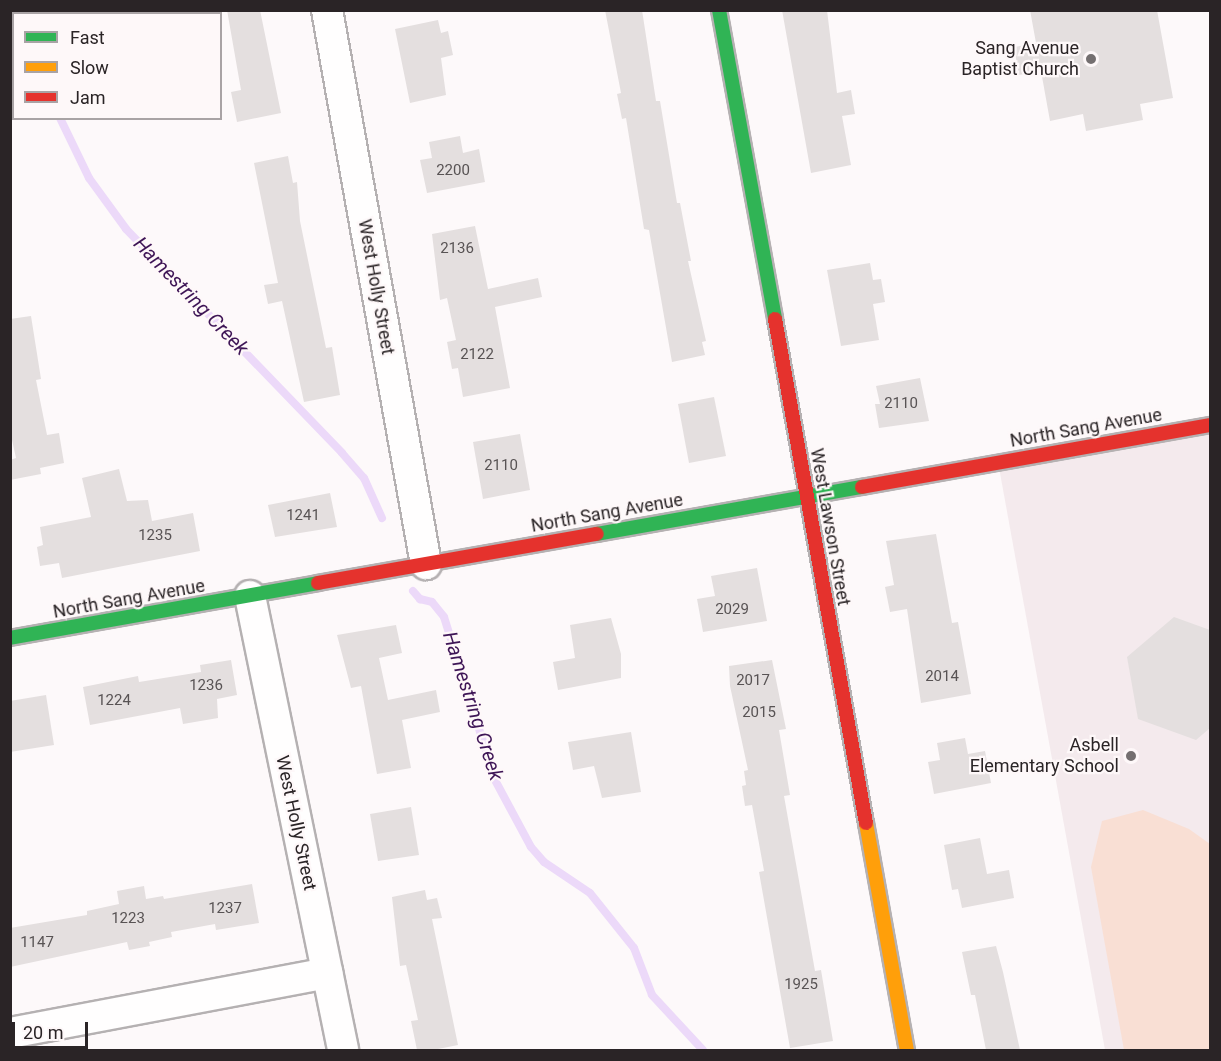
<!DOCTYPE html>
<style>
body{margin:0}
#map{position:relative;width:1221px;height:1061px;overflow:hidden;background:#fdf9fa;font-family:Roboto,sans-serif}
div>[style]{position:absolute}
.built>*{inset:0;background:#f4eaed}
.green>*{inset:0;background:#f9dfd4}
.stream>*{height:8px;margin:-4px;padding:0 4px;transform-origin:4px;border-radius:4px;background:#ecd9f9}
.building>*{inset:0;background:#e4dfdf}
.roads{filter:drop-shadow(2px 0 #b5b1b2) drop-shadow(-2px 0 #b5b1b2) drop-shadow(0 2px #b5b1b2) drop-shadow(0 -2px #b5b1b2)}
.street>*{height:30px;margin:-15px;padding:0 15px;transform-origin:15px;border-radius:15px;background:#fffefe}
.fast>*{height:14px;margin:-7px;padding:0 7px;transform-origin:7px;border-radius:7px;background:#30b455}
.slow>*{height:14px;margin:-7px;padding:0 7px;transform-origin:7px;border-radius:7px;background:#ff9f0a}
.jam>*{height:14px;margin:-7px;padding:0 7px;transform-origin:7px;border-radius:7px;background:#e5322d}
.dots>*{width:16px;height:16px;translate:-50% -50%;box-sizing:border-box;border:3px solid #fef8f9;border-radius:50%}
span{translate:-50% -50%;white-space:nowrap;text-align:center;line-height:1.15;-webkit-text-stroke:4.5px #fef8f9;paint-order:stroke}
.number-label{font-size:15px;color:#585354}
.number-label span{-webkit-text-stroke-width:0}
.poi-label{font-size:18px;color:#2a2426}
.right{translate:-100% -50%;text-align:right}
.street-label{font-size:18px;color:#2a2426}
.water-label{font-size:20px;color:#3e1556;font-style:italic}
.frame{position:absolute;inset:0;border:12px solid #2a2426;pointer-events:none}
.legend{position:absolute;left:12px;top:12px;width:210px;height:108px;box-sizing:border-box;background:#fef8f9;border:2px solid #a9a3a5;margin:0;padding:8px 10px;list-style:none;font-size:18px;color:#2a2426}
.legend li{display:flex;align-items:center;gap:12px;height:30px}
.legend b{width:30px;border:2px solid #a9a3a5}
.scale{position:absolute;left:12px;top:1022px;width:76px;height:27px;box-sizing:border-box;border:3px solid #2a2426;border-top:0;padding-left:8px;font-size:18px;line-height:21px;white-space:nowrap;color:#2a2426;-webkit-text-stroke:4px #fef8f9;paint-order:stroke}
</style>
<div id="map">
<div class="built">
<div style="clip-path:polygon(1210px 425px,1210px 1050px,1105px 1050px,998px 462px)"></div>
</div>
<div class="green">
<div style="clip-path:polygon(1143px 810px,1189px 829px,1210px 844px,1210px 1050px,1124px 1050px,1091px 867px,1102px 821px)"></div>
</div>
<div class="stream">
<div style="left:10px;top:47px;width:4px;rotate:27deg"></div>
<div style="left:60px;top:118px;width:67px;rotate:64.2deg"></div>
<div style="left:89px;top:178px;width:63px;rotate:54deg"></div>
<div style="left:126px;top:229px;width:311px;rotate:46deg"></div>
<div style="left:342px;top:453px;width:33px;rotate:49deg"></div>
<div style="left:364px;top:478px;width:44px;rotate:65.8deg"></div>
<div style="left:413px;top:591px;width:11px;rotate:49deg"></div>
<div style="left:420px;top:599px;width:12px;rotate:14deg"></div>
<div style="left:432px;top:602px;width:19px;rotate:51deg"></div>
<div style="left:444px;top:617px;width:171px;rotate:72.6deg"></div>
<div style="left:495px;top:780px;width:76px;rotate:61.8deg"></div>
<div style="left:531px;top:847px;width:20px;rotate:49deg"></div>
<div style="left:544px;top:862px;width:55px;rotate:34deg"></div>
<div style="left:590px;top:893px;width:70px;rotate:51.3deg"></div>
<div style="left:634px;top:948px;width:50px;rotate:69deg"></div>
<div style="left:652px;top:995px;width:75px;rotate:47.2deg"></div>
</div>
<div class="building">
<div style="clip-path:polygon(227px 10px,260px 10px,281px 113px,237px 122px,231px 92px,241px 90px)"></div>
<div style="clip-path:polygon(605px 10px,642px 10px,656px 101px,660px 101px,677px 203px,680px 203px,691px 261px,688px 261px,706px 341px,702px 342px,705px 355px,672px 362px,649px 230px,644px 229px,626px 118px,622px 119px,617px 94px,621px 93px)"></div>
<div style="clip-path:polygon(782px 10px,827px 10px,837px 93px,851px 90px,855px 114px,842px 116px,851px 165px,811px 173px)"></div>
<div style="clip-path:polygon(1030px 10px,1157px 10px,1173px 98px,1140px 104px,1143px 120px,1086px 131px,1083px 114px,1050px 121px,1041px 71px,1019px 75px,1014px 47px,1036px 43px)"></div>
<div style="clip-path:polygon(438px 20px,441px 33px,448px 31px,453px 55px,441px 58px,446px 95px,410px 103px,395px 29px)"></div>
<div style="clip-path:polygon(460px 136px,463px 153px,479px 149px,485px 182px,427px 193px,420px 160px,432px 158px,429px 142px)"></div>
<div style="clip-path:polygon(288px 156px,293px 183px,297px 182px,300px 221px,326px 348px,332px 347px,340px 395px,304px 402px,282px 301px,268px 304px,264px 285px,278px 283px,254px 163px)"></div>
<div style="clip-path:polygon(475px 226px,488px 289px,538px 278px,542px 297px,495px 307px,510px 388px,463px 397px,458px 368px,452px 369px,447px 342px,456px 340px,447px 298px,440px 300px,432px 234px)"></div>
<div style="clip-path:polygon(870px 263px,873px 280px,881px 279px,885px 302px,873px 304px,879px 340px,841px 346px,827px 270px)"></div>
<div style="clip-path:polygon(31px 316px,41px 379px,36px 380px,47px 435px,59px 433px,64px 463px,40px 468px,41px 474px,10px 480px,10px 460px,16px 458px,10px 431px,10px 319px)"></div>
<div style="clip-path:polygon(920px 378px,929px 421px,879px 428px,875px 404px,880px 404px,876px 386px)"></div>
<div style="clip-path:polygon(714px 397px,726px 456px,689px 463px,678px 404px)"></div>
<div style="clip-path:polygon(520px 434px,530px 490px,483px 499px,473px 442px)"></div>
<div style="clip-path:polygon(119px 469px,127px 501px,148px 500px,152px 521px,193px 513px,200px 551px,62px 578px,59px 563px,40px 566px,37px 547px,43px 545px,40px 527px,91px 517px,82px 478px)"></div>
<div style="clip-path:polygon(330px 493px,337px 527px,275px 537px,268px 505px)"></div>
<div style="clip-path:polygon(936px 534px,952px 623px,958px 622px,971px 694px,921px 703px,907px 609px,890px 612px,885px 587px,894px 585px,886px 541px)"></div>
<div style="clip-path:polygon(757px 568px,767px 621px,703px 632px,697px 599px,715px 596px,711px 576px)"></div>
<div style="clip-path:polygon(1174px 617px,1210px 630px,1210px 728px,1196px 740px,1138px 719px,1127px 657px)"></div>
<div style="clip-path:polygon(611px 618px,621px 654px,621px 678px,558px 690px,553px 662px,575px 658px,570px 625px)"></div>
<div style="clip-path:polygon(396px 625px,402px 653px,379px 658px,388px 700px,436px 690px,440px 712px,402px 720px,411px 768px,377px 774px,361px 686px,351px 688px,337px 635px)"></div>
<div style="clip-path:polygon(231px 660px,237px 695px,217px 699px,218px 718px,183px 724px,180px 708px,90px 725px,83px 687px,138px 676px,139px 682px,201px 672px,200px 665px)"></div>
<div style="clip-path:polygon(772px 660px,786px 729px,779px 730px,790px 795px,784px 796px,815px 971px,821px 970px,833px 1041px,790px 1048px,759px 872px,764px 871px,752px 805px,745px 806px,742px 786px,746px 785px,744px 771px,748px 770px,730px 686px,729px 666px)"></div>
<div style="clip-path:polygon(46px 695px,54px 745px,10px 752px,10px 701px)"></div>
<div style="clip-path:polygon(631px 732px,641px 792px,602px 798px,594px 766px,573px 770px,568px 742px)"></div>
<div style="clip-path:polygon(965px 738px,968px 754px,985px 751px,991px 783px,934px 794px,928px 762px,940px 760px,937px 743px)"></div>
<div style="clip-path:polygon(411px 807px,419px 855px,378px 861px,370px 814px)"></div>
<div style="clip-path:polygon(980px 838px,987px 874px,1009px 870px,1014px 898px,962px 908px,958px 889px,952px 890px,944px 845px)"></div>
<div style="clip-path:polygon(252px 884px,259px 923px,216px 930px,215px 924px,171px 932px,172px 937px,149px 942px,150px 946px,129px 950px,127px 942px,10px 967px,10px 928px,87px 915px,87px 911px,119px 904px,117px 891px,144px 886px,146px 899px,163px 896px,164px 899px)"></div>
<div style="clip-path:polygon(425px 890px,427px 900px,437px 898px,442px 918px,432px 919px,458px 1045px,433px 1050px,417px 1050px,411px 1021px,418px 1020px,406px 965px,400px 966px,392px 897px)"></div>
<div style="clip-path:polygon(996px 946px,1003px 972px,1020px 1050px,986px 1050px,975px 995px,971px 995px,962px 952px)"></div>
</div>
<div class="roads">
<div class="street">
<div style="left:327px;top:10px;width:563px;rotate:79.87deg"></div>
<div style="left:250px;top:596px;width:463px;rotate:78.4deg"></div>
<div style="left:10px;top:1033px;width:323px;rotate:-10.7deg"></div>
</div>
<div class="fast">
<div style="left:719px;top:10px;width:314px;rotate:79.7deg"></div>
<div style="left:597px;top:534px;width:269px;rotate:-10.1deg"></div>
<div style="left:10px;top:638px;width:313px;rotate:-10.1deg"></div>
</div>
<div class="slow">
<div style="left:866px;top:823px;width:231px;rotate:79.8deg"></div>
</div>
<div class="jam">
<div style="left:775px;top:319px;width:512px;rotate:79.77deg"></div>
<div style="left:862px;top:487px;width:353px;rotate:-10.1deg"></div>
<div style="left:318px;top:583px;width:283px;rotate:-10deg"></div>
</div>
</div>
<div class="dots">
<div style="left:1091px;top:59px;background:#746f70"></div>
<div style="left:1131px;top:756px;background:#746f70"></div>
</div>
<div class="number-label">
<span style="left:453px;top:171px">2200</span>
<span style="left:457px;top:249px">2136</span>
<span style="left:477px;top:355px">2122</span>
<span style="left:901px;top:404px">2110</span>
<span style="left:501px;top:466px">2110</span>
<span style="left:303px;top:516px">1241</span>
<span style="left:155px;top:536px">1235</span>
<span style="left:732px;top:610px">2029</span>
<span style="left:942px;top:677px">2014</span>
<span style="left:753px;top:681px">2017</span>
<span style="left:206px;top:686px">1236</span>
<span style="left:114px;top:701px">1224</span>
<span style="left:759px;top:713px">2015</span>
<span style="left:225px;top:909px">1237</span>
<span style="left:128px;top:919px">1223</span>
<span style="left:37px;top:943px">1147</span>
<span style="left:801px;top:985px">1925</span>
</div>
<div class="poi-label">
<span class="right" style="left:1079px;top:59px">Sang Avenue<br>Baptist Church</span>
<span class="right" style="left:1119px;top:756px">Asbell<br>Elementary School</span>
</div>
<div class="street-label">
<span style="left:376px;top:287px;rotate:80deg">West Holly Street</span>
<span style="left:1086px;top:428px;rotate:-10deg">North Sang Avenue</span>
<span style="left:607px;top:513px;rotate:-10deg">North Sang Avenue</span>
<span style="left:830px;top:527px;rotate:80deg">West Lawson Street</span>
<span style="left:129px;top:599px;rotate:-10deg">North Sang Avenue</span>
<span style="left:296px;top:823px;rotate:78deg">West Holly Street</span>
</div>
<div class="water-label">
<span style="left:191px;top:296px;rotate:46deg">Hamestring Creek</span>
<span style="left:473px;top:706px;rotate:72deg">Hamestring Creek</span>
</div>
<div class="frame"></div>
<ul class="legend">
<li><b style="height:8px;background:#30b455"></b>Fast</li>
<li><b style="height:8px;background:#ff9f0a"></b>Slow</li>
<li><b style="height:8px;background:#e5322d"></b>Jam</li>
</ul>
<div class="scale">20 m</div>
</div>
